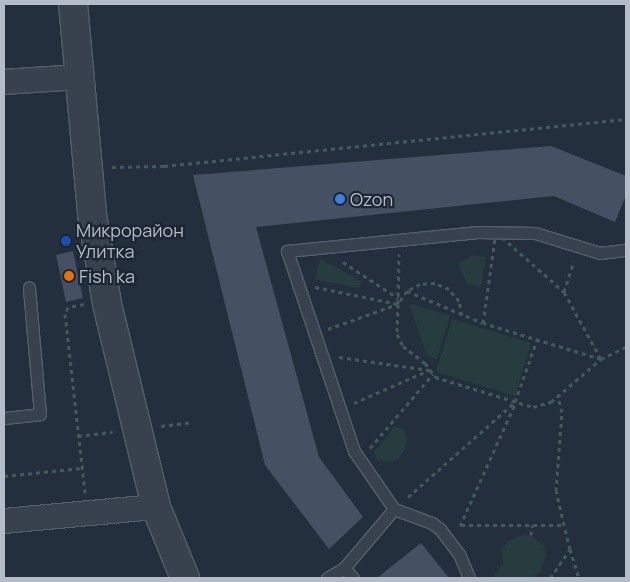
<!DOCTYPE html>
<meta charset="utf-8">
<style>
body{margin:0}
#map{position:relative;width:630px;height:582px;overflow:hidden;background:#242f3e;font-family:Manrope,sans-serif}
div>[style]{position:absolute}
.green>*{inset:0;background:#263c3f}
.building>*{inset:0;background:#455162}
.path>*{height:3px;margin-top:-1.5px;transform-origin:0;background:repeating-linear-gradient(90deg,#44595c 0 4px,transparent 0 8px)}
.roads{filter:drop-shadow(1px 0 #565f6c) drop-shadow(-1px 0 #565f6c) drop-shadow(0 1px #565f6c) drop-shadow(0 -1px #565f6c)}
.service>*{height:11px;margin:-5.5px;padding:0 5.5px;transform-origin:5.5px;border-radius:5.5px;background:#38414e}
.minor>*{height:24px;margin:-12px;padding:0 12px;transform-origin:12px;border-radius:12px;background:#38414e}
.tertiary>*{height:28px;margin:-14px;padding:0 14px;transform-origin:14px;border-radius:14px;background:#38414e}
.dots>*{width:14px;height:14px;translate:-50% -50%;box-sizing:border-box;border:2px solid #1d2633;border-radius:50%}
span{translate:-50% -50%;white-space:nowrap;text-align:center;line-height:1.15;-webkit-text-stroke:4.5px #1d2633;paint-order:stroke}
.poi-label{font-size:18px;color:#b4bcc9}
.left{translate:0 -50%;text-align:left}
.frame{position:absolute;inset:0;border:5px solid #b4bcc9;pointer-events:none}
</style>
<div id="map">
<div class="green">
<div style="clip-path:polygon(473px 255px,486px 257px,481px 287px,467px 284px,459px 267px,460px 262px)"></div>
<div style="clip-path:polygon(321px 259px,362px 282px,359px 288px,314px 279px)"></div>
<div style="clip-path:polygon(409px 303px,450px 316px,437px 359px,427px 356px)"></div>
<div style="clip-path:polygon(452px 319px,531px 343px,515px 396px,436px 372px)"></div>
<div style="clip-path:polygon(395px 426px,404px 430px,407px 437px,405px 449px,398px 460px,389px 462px,378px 461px,374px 452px)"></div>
<div style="clip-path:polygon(522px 535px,531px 535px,544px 546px,546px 555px,541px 571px,532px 578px,494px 578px,496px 572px,503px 564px,502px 550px,507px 542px)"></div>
</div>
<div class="building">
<div style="clip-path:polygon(551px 146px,626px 176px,626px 195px,615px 222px,554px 196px,256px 227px,319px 457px,363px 517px,329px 549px,265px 465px,193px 175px)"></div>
<div style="clip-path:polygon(73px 251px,83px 298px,66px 302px,56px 255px)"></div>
<div style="clip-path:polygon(421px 543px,449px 578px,377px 578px)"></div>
</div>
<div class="path">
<div style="left:112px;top:167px;width:52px;rotate:-1.1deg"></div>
<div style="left:164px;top:166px;width:464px;rotate:-5.8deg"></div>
<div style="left:496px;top:232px;width:91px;rotate:41.4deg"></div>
<div style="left:564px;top:292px;width:77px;rotate:61.1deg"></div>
<div style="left:601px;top:359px;width:123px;rotate:-163deg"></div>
<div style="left:483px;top:323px;width:92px;rotate:-81.9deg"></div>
<div style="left:343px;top:262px;width:66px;rotate:33.2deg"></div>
<div style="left:315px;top:287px;width:85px;rotate:11.6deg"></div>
<div style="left:398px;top:304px;width:50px;rotate:-88.9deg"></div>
<div style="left:407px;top:291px;width:82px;rotate:22.8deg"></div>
<div style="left:564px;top:292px;width:32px;rotate:-72deg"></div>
<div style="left:84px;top:304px;width:16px;rotate:169deg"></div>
<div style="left:68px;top:307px;width:8px;rotate:113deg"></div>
<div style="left:65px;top:314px;width:180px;rotate:83.6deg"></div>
<div style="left:462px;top:315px;width:14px;rotate:-102deg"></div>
<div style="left:459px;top:301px;width:16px;rotate:-130deg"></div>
<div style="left:449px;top:289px;width:15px;rotate:-157deg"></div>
<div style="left:435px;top:283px;width:15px;rotate:176deg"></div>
<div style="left:420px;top:284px;width:15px;rotate:152deg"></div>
<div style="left:407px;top:291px;width:16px;rotate:125deg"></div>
<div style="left:398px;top:304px;width:30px;rotate:92deg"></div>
<div style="left:397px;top:334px;width:13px;rotate:63deg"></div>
<div style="left:403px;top:346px;width:28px;rotate:38deg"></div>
<div style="left:425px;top:363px;width:17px;rotate:54deg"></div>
<div style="left:435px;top:377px;width:102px;rotate:17deg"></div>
<div style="left:533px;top:407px;width:19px;rotate:-16deg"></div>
<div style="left:551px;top:402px;width:66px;rotate:-40.7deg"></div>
<div style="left:601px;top:359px;width:28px;rotate:-26deg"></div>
<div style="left:328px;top:329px;width:74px;rotate:-19.7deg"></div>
<div style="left:339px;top:357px;width:91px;rotate:8.2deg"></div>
<div style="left:354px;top:403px;width:82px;rotate:-23.7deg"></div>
<div style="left:161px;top:426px;width:31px;rotate:-7deg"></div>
<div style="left:78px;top:436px;width:35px;rotate:-7deg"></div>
<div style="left:370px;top:448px;width:97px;rotate:-49.6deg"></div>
<div style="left:4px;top:476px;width:78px;rotate:-5.9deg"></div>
<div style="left:408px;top:497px;width:143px;rotate:-41.6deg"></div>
<div style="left:515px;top:402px;width:66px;rotate:-70.5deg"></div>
<div style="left:461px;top:525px;width:103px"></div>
<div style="left:564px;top:525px;width:35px;rotate:-103deg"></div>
<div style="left:556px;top:491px;width:79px;rotate:-85.7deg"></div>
<div style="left:562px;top:412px;width:16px;rotate:-104deg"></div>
<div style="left:460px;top:526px;width:134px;rotate:-65.7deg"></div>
<div style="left:531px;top:535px;width:10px;rotate:-84deg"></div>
<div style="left:570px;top:549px;width:30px;rotate:73deg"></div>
<div style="left:550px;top:578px;width:35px;rotate:-55deg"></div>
<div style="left:570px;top:549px;width:25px;rotate:-104deg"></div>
</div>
<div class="roads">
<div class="service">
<div style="left:4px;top:418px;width:36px;rotate:-6deg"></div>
<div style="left:40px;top:414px;width:127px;rotate:-95deg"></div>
<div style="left:394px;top:509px;width:40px;rotate:20.2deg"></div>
<div style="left:432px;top:523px;width:10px;rotate:37deg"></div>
<div style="left:440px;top:529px;width:31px;rotate:53deg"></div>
<div style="left:459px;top:554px;width:26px;rotate:67deg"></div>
<div style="left:344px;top:568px;width:13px;rotate:48deg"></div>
<div style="left:327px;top:578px;width:20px;rotate:-30deg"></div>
<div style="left:344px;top:568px;width:77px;rotate:-49.7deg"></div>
<div style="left:394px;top:509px;width:70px;rotate:-124.6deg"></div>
<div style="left:354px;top:451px;width:211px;rotate:-108.5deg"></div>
<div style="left:287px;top:251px;width:192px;rotate:-5.7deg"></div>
<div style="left:478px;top:232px;width:57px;rotate:1deg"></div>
<div style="left:535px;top:233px;width:68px;rotate:17.1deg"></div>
<div style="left:600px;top:253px;width:26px;rotate:-7deg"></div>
</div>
<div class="minor">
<div style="left:4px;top:82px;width:75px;rotate:-3.8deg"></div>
<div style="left:4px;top:521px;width:153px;rotate:-5.3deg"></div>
</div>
<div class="tertiary">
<div style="left:73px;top:4px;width:211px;rotate:84.8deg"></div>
<div style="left:92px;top:214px;width:91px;rotate:80.5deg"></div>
<div style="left:107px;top:304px;width:209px;rotate:76.4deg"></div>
<div style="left:156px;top:507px;width:77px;rotate:67.8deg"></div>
</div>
</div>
<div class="dots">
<div style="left:340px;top:199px;background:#3f7fe0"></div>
<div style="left:66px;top:241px;background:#1a4fb4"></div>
<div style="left:69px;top:276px;background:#e8710a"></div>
</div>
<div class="poi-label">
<span class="left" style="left:350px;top:199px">Ozon</span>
<span class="left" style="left:76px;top:241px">Микрорайон<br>Улитка</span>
<span class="left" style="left:79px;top:276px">Fish ka</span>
</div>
<div class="frame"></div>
</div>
